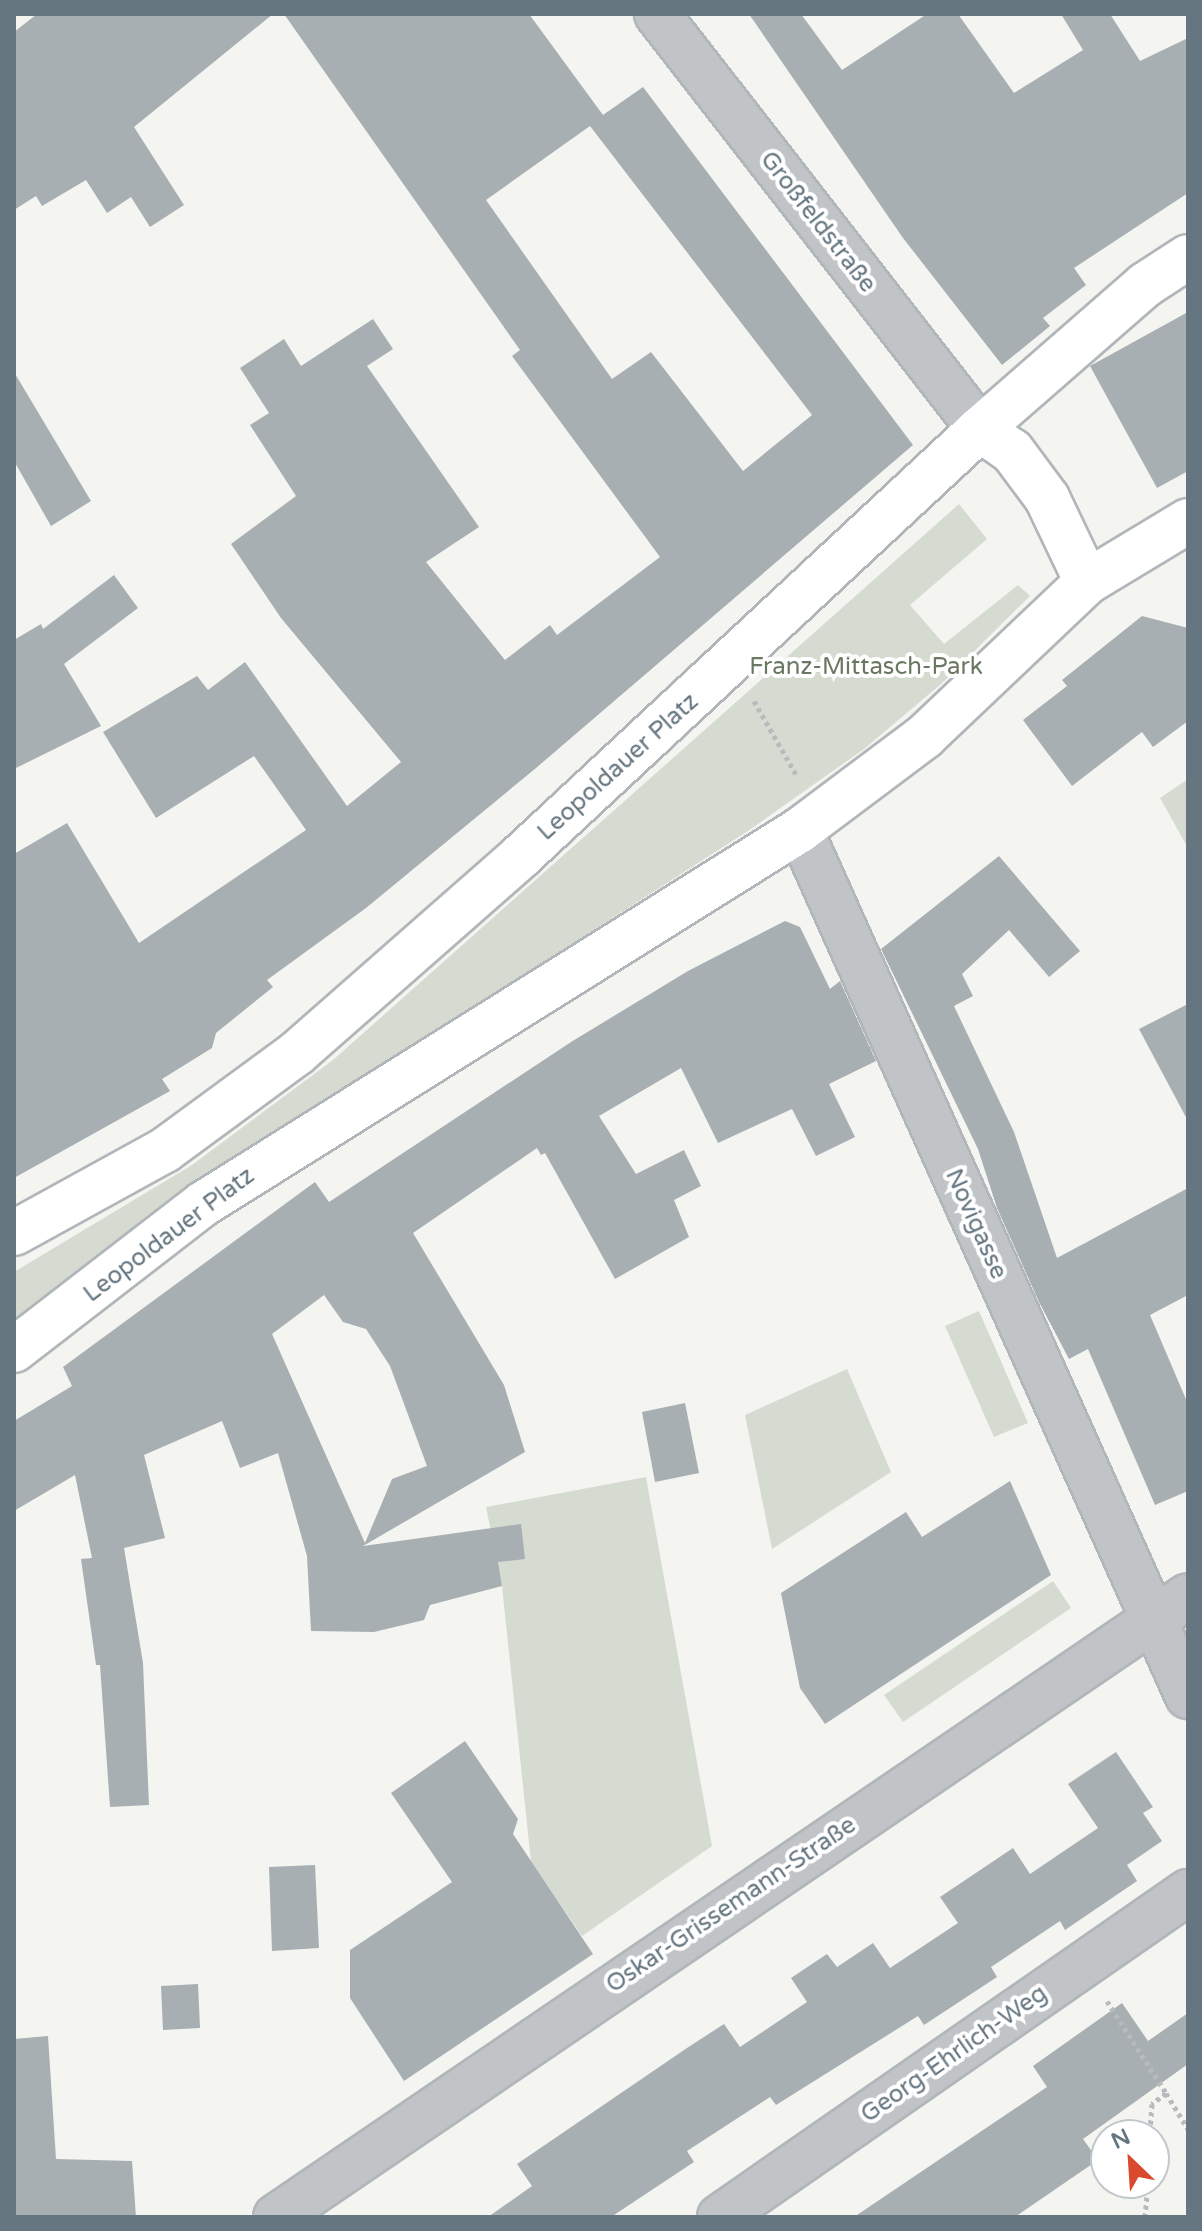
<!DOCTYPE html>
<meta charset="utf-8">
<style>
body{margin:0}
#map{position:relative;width:1202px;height:2231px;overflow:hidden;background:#f4f4f1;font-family:"Varela Round",sans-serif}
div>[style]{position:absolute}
.green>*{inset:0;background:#d6dbd2}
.building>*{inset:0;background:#a7afb3}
.path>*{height:5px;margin-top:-2.5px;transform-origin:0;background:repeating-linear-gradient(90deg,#b8bbbd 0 4px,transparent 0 8px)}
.roads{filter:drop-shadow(2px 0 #b0b6b9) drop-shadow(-2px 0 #b0b6b9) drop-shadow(0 2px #b0b6b9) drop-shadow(0 -2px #b0b6b9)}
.street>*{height:44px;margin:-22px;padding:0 22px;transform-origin:22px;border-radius:22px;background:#c0c4c7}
.secondary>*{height:44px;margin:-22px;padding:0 22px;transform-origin:22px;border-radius:22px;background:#fff}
span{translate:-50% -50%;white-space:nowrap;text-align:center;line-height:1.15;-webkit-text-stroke:8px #fff;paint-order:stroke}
.street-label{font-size:24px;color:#657680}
.park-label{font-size:24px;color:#697863}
.frame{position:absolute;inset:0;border:16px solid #657680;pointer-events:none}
.north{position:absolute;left:1090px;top:2119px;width:80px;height:80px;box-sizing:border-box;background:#fff;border:2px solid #c1c8cc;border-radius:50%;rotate:335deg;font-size:22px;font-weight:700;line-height:32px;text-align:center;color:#657680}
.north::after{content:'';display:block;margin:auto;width:28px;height:36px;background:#d9492d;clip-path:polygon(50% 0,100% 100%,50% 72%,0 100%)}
</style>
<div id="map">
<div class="green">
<div style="clip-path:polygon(959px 504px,987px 539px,910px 605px,944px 644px,1018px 585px,1030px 596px,941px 684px,864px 749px,748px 831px,203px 1180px,14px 1327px,14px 1272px,192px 1165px,333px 1060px)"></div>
<div style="clip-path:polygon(1188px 779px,1188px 848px,1160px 798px)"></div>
<div style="clip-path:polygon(979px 1311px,1028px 1423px,994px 1437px,945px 1326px)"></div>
<div style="clip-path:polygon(847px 1369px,891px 1472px,772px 1549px,745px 1415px)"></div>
<div style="clip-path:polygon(646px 1477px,712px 1846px,582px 1936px,531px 1862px,502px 1586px,486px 1507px)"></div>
<div style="clip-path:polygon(1053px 1581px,1071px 1608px,903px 1722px,884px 1695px)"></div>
</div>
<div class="building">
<div style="clip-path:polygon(37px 14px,273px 14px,134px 127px,184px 205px,150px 227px,131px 197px,107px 213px,86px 180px,42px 206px,36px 196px,14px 210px,14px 32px)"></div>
<div style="clip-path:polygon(evenodd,284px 14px,529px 14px,603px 115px,643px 87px,913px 445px,536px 768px,366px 908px,267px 980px,273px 987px,216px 1033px,212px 1048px,162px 1079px,170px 1091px,14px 1178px,14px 854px,67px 823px,139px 943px,306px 830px,254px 756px,156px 818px,103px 732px,197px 676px,208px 690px,245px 662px,347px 806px,401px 762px,281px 618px,231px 544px,296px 496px,250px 425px,269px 413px,240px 368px,284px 339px,301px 366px,373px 319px,393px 349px,367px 366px,479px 527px,426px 562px,505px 660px,550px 625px,557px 635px,660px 557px,512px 356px,520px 350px,284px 14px,590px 126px,812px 415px,743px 471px,651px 352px,612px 379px,486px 200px,590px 126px)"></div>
<div style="clip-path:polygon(749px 14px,801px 14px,842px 70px,927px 14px,958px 14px,1014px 93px,1083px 50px,1061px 14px,1110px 14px,1140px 61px,1188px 38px,1188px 193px,1074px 268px,1086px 285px,1043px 318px,1050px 326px,1002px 365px,903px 238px)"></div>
<div style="clip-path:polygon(1188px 312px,1188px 471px,1157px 488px,1090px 366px)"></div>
<div style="clip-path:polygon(14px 372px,91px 501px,51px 526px,14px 461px)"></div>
<div style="clip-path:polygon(114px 575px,138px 608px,64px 664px,101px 726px,14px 769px,14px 640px,41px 624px,43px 629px)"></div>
<div style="clip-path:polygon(1142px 616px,1188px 628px,1188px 721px,1153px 747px,1142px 732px,1072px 786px,1023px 720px,1067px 686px,1062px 680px)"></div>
<div style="clip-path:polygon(999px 856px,1080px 951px,1049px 977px,1009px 930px,962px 974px,973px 996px,954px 1006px,1014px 1132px,1057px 1258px,1188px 1188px,1188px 1295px,1150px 1315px,1188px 1404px,1188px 1491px,1155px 1505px,1088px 1349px,1069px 1359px,1039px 1302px,997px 1208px,978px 1149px,881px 949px)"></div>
<div style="clip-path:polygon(evenodd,785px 921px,800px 927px,830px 989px,840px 981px,876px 1061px,829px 1084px,855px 1137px,816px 1156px,792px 1109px,718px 1143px,681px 1068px,599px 1116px,636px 1174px,684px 1150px,701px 1186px,674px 1200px,689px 1237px,615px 1279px,545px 1153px,541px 1155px,537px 1148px,413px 1233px,504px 1385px,525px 1452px,363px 1546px,521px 1524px,525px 1559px,498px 1562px,502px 1586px,430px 1605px,424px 1620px,374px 1632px,311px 1631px,307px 1556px,278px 1453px,240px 1468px,222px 1421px,144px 1455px,165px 1538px,124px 1548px,143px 1663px,149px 1805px,110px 1807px,100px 1665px,96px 1665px,81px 1559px,92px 1558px,75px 1475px,14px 1511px,14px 1421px,72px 1386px,63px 1367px,315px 1182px,329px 1202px,571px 1042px,688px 971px,785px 921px,324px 1295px,343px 1322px,366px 1329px,390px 1366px,427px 1466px,392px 1479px,365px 1543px,272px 1334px,324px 1295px)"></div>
<div style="clip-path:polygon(1188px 1004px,1188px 1121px,1139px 1029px)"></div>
<div style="clip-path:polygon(685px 1403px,699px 1473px,655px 1482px,642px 1412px)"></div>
<div style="clip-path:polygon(1010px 1481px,1051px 1575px,825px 1724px,800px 1688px,781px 1593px,906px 1512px,922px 1537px)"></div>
<div style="clip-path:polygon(465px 1741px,518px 1819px,513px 1834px,593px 1954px,404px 2081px,350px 1998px,350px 1950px,452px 1882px,391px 1793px)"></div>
<div style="clip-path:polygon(1116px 1752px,1153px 1807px,1143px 1813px,1162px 1841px,1127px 1865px,1137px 1881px,1065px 1930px,1060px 1921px,991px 1967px,997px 1977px,924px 2025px,918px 2016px,776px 2105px,770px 2097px,687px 2151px,694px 2162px,611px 2217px,488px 2217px,532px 2186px,517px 2164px,687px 2048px,724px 2024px,740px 2047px,807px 2002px,791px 1978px,827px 1954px,837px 1967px,873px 1943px,890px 1968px,958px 1923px,940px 1897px,1013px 1848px,1030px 1874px,1098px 1828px,1068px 1784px)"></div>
<div style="clip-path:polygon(315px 1865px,319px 1948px,272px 1951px,269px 1867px)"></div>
<div style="clip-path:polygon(198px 1984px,200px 2028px,163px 2030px,161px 1986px)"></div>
<div style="clip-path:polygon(1122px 2003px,1148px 2041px,1188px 2013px,1188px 2064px,1083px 2139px,1098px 2160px,1015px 2217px,854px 2217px,1047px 2087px,1033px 2066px)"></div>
<div style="clip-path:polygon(48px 2036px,56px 2159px,132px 2161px,136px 2217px,14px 2217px,14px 2039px)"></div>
</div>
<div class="path">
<div style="left:754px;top:701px;width:86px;rotate:60.2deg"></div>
<div style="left:1107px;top:2001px;width:109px;rotate:57.3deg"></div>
<div style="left:1166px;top:2093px;width:18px;rotate:142deg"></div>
<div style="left:1152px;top:2104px;width:31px;rotate:94deg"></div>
<div style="left:1166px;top:2093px;width:42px;rotate:58.6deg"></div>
<div style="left:1145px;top:2217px;width:34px;rotate:-85deg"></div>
</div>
<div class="roads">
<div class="street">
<div style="left:657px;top:14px;width:526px;rotate:52.11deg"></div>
<div style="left:800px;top:830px;width:949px;rotate:65.87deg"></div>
<div style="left:276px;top:2217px;width:1103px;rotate:-34.25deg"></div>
<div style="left:720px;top:2217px;width:570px;rotate:-34.78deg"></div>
</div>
<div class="secondary">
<div style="left:980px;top:429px;width:39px;rotate:35deg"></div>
<div style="left:1012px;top:451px;width:59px;rotate:53.3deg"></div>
<div style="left:1047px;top:498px;width:93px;rotate:64.5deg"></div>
<div style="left:14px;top:1233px;width:172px;rotate:-28.8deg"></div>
<div style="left:165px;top:1150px;width:164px;rotate:-36.3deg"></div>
<div style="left:297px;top:1053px;width:298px;rotate:-41.3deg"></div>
<div style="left:521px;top:856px;width:627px;rotate:-42.93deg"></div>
<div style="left:980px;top:429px;width:219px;rotate:-41.1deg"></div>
<div style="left:1145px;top:285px;width:51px;rotate:-33.1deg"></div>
<div style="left:14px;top:1350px;width:239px;rotate:-37.7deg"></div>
<div style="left:203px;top:1204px;width:704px;rotate:-32.07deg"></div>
<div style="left:800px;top:830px;width:156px;rotate:-36.9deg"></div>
<div style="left:925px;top:736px;width:224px;rotate:-43.5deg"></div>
<div style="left:1087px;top:582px;width:118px;rotate:-31.1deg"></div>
</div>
</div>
<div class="street-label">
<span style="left:818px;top:222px;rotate:52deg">Großfeldstraße</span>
<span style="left:618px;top:767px;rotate:-42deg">Leopoldauer Platz</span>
<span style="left:976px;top:1224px;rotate:66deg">Novigasse</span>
<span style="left:169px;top:1235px;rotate:-37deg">Leopoldauer Platz</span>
<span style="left:731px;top:1905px;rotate:-34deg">Oskar-Grissemann-Straße</span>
<span style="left:954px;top:2054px;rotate:-35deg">Georg-Ehrlich-Weg</span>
</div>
<div class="park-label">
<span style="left:866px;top:667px">Franz-Mittasch-Park</span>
</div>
<div class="frame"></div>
<div class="north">N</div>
</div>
